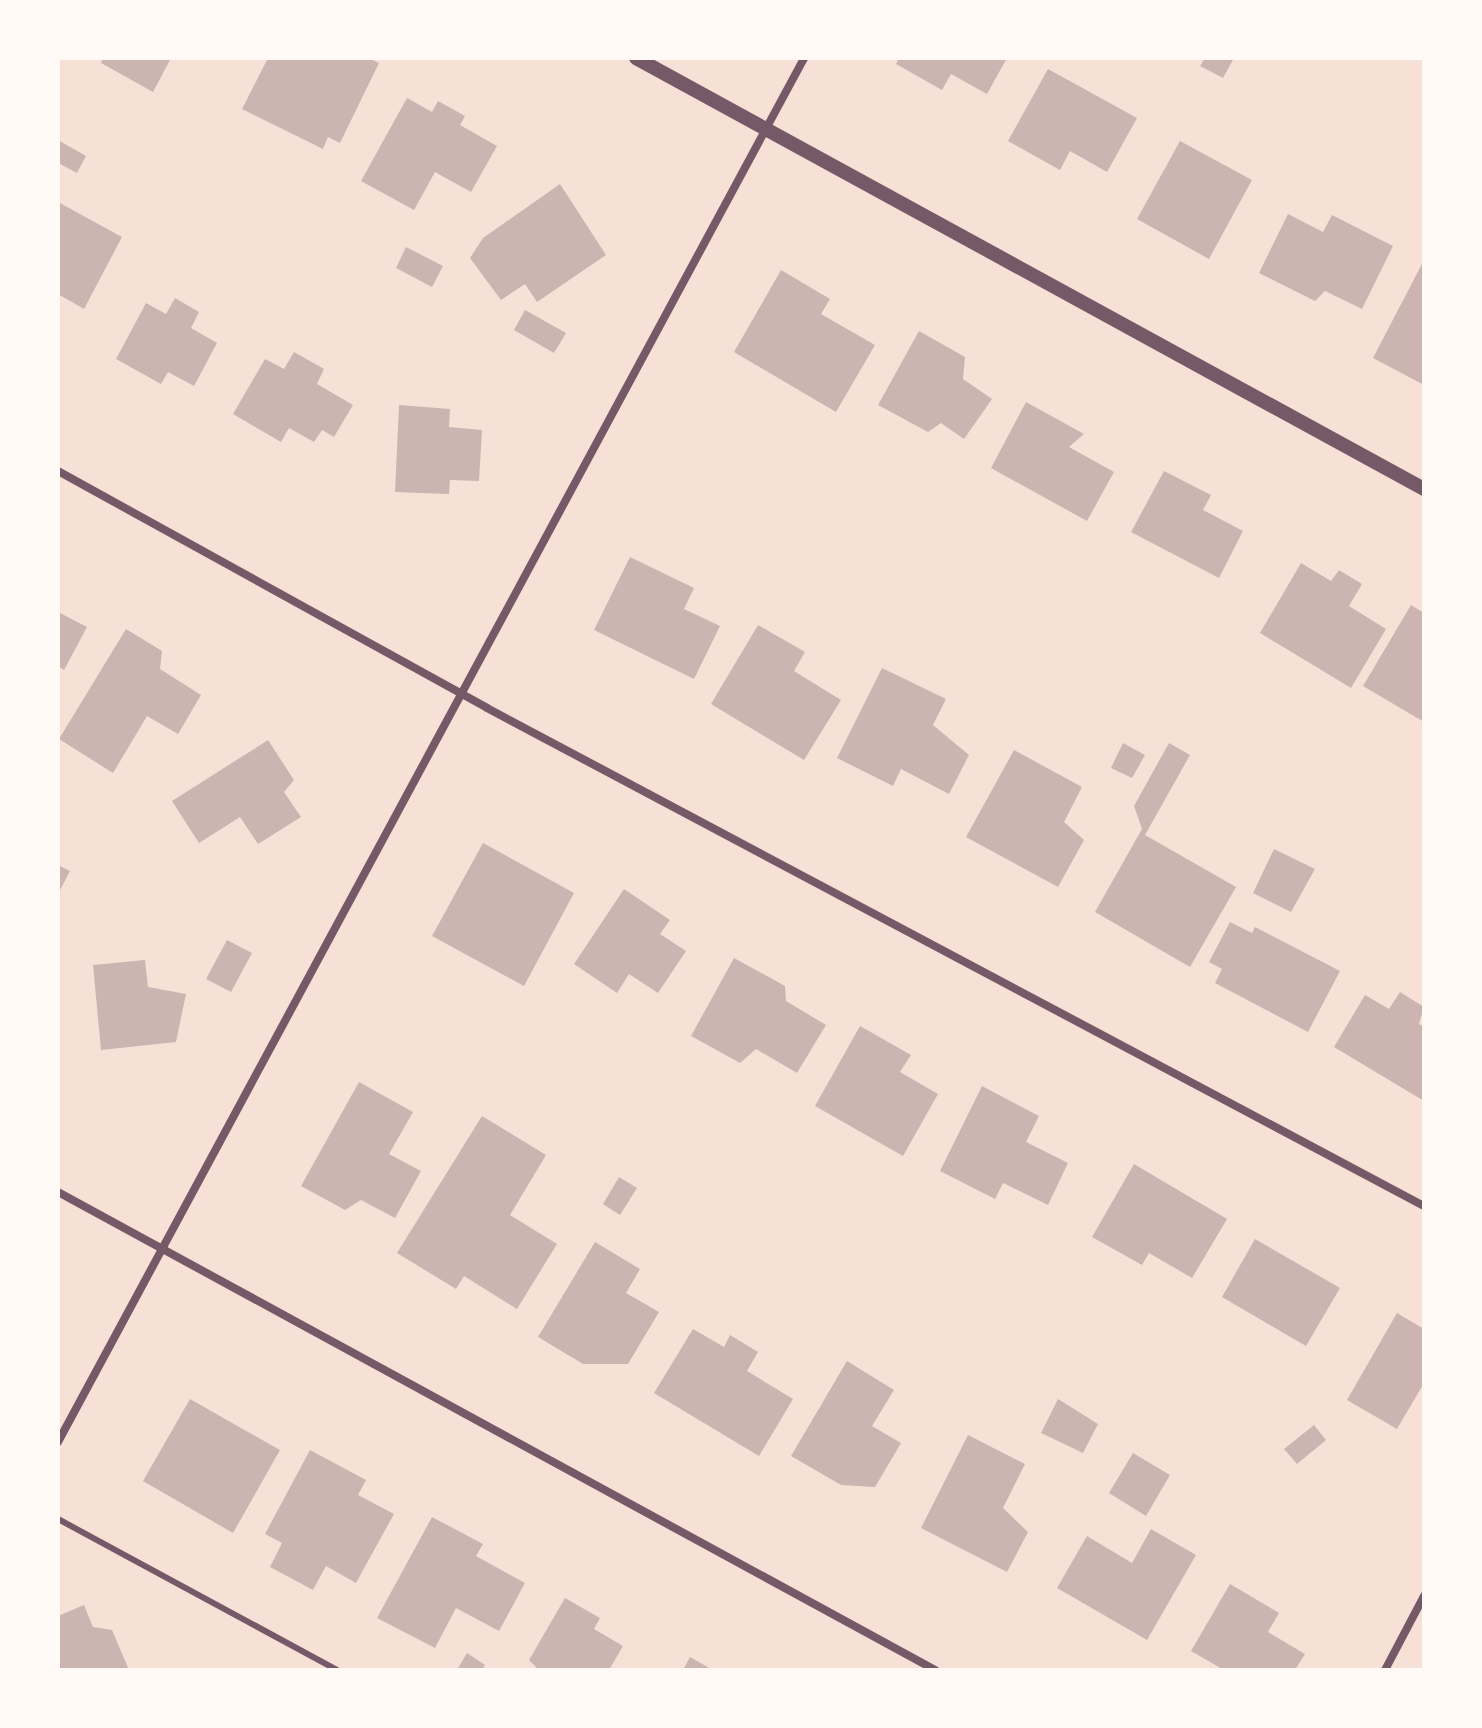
<!DOCTYPE html>
<style>
body{margin:0}
#map{position:relative;width:1482px;height:1728px;overflow:hidden;background:#f7e1d7;font-family:"Noto Sans",sans-serif}
div>[style]{position:absolute}
.building>*{inset:0;background:#ccb4b1}
.service>*{height:6px;margin:-3px;padding:0 3px;transform-origin:3px;border-radius:3px;background:#755966}
.minor>*{height:8px;margin:-4px;padding:0 4px;transform-origin:4px;border-radius:4px;background:#755966}
.tertiary>*{height:14px;margin:-7px;padding:0 7px;transform-origin:7px;border-radius:7px;background:#755966}
span{translate:-50% -50%;white-space:nowrap;text-align:center;line-height:1.15;-webkit-text-stroke:6px #fffaf5;paint-order:stroke}
.frame{position:absolute;inset:0;border:60px solid #fffaf5;pointer-events:none}
</style>
<div id="map">
<div class="building">
<div style="clip-path:polygon(103px 58px,171px 58px,153px 92px,101px 63px)"></div>
<div style="clip-path:polygon(268px 58px,369px 58px,379px 63px,340px 143px,328px 137px,323px 149px,242px 109px)"></div>
<div style="clip-path:polygon(899px 58px,1007px 58px,987px 94px,951px 74px,942px 90px,896px 64px)"></div>
<div style="clip-path:polygon(1205px 58px,1234px 58px,1223px 78px,1200px 66px)"></div>
<div style="clip-path:polygon(1048px 69px,1137px 118px,1107px 172px,1070px 151px,1060px 170px,1008px 141px)"></div>
<div style="clip-path:polygon(407px 98px,432px 112px,438px 101px,465px 116px,460px 125px,497px 146px,471px 192px,435px 172px,414px 210px,361px 181px)"></div>
<div style="clip-path:polygon(58px 140px,86px 156px,77px 173px,58px 163px)"></div>
<div style="clip-path:polygon(1180px 141px,1252px 180px,1209px 259px,1137px 219px)"></div>
<div style="clip-path:polygon(560px 184px,606px 255px,537px 302px,525px 284px,501px 300px,470px 258px,483px 238px)"></div>
<div style="clip-path:polygon(58px 202px,122px 237px,84px 309px,58px 294px)"></div>
<div style="clip-path:polygon(1288px 214px,1323px 232px,1332px 215px,1393px 246px,1362px 309px,1325px 291px,1315px 301px,1259px 273px)"></div>
<div style="clip-path:polygon(406px 247px,443px 266px,432px 287px,396px 268px)"></div>
<div style="clip-path:polygon(1424px 260px,1424px 385px,1373px 358px)"></div>
<div style="clip-path:polygon(781px 270px,830px 299px,821px 314px,875px 345px,836px 412px,734px 352px)"></div>
<div style="clip-path:polygon(175px 298px,199px 312px,191px 328px,217px 343px,194px 386px,168px 372px,161px 384px,116px 359px,146px 303px,166px 314px)"></div>
<div style="clip-path:polygon(525px 310px,566px 333px,554px 353px,514px 330px)"></div>
<div style="clip-path:polygon(919px 331px,965px 357px,963px 379px,992px 399px,964px 439px,941px 423px,928px 432px,878px 405px)"></div>
<div style="clip-path:polygon(294px 352px,324px 369px,317px 384px,353px 405px,334px 437px,322px 430px,314px 442px,289px 428px,281px 442px,233px 414px,265px 359px,284px 369px)"></div>
<div style="clip-path:polygon(1026px 402px,1084px 434px,1069px 447px,1114px 472px,1087px 521px,991px 468px)"></div>
<div style="clip-path:polygon(399px 405px,450px 409px,449px 427px,482px 430px,479px 481px,450px 480px,449px 494px,395px 492px)"></div>
<div style="clip-path:polygon(1164px 471px,1211px 495px,1203px 510px,1243px 531px,1219px 578px,1131px 532px)"></div>
<div style="clip-path:polygon(630px 557px,694px 588px,684px 609px,720px 626px,694px 679px,594px 630px)"></div>
<div style="clip-path:polygon(1301px 563px,1331px 581px,1339px 570px,1362px 584px,1349px 606px,1386px 629px,1351px 688px,1260px 633px)"></div>
<div style="clip-path:polygon(1411px 605px,1424px 613px,1424px 722px,1363px 686px)"></div>
<div style="clip-path:polygon(58px 612px,87px 627px,64px 670px,58px 666px)"></div>
<div style="clip-path:polygon(758px 625px,805px 652px,794px 671px,841px 700px,804px 760px,711px 704px)"></div>
<div style="clip-path:polygon(126px 629px,162px 651px,160px 669px,201px 695px,178px 734px,147px 716px,113px 773px,59px 739px)"></div>
<div style="clip-path:polygon(882px 668px,946px 699px,933px 725px,969px 755px,949px 794px,901px 769px,893px 786px,837px 758px)"></div>
<div style="clip-path:polygon(268px 740px,294px 780px,284px 792px,301px 817px,258px 844px,240px 817px,199px 843px,172px 801px)"></div>
<div style="clip-path:polygon(1123px 743px,1145px 755px,1132px 778px,1111px 768px)"></div>
<div style="clip-path:polygon(1169px 743px,1190px 755px,1145px 835px,1236px 887px,1190px 967px,1095px 912px,1142px 829px,1134px 806px)"></div>
<div style="clip-path:polygon(1014px 750px,1082px 787px,1064px 822px,1084px 840px,1058px 887px,966px 837px)"></div>
<div style="clip-path:polygon(483px 843px,574px 893px,524px 986px,432px 936px)"></div>
<div style="clip-path:polygon(1274px 849px,1315px 869px,1291px 912px,1253px 893px)"></div>
<div style="clip-path:polygon(58px 865px,70px 871px,58px 894px)"></div>
<div style="clip-path:polygon(624px 889px,670px 920px,660px 934px,686px 951px,658px 993px,629px 974px,617px 993px,574px 964px)"></div>
<div style="clip-path:polygon(1230px 922px,1252px 933px,1255px 927px,1340px 971px,1308px 1032px,1215px 983px,1222px 969px,1209px 962px)"></div>
<div style="clip-path:polygon(227px 940px,252px 953px,231px 992px,206px 979px)"></div>
<div style="clip-path:polygon(734px 958px,785px 986px,786px 1001px,826px 1025px,797px 1073px,756px 1049px,740px 1063px,691px 1036px)"></div>
<div style="clip-path:polygon(145px 960px,148px 987px,186px 994px,176px 1042px,101px 1050px,93px 965px)"></div>
<div style="clip-path:polygon(1400px 992px,1424px 1007px,1419px 1024px,1424px 1027px,1424px 1101px,1334px 1047px,1365px 995px,1389px 1009px)"></div>
<div style="clip-path:polygon(860px 1026px,911px 1055px,900px 1072px,938px 1094px,903px 1156px,815px 1106px)"></div>
<div style="clip-path:polygon(359px 1082px,413px 1112px,389px 1154px,421px 1171px,395px 1218px,361px 1200px,345px 1210px,301px 1186px)"></div>
<div style="clip-path:polygon(982px 1086px,1039px 1116px,1026px 1142px,1068px 1163px,1048px 1205px,1003px 1183px,995px 1199px,940px 1171px)"></div>
<div style="clip-path:polygon(482px 1116px,546px 1155px,510px 1215px,557px 1244px,517px 1309px,464px 1276px,456px 1289px,397px 1253px)"></div>
<div style="clip-path:polygon(1134px 1164px,1227px 1219px,1192px 1278px,1149px 1253px,1142px 1265px,1092px 1237px)"></div>
<div style="clip-path:polygon(619px 1177px,637px 1188px,620px 1215px,603px 1204px)"></div>
<div style="clip-path:polygon(1255px 1239px,1340px 1288px,1306px 1346px,1222px 1297px)"></div>
<div style="clip-path:polygon(595px 1242px,640px 1269px,626px 1293px,659px 1312px,628px 1364px,583px 1364px,538px 1337px)"></div>
<div style="clip-path:polygon(1397px 1313px,1424px 1329px,1424px 1383px,1397px 1429px,1347px 1400px)"></div>
<div style="clip-path:polygon(693px 1329px,724px 1347px,730px 1335px,758px 1352px,747px 1371px,793px 1399px,759px 1456px,654px 1393px)"></div>
<div style="clip-path:polygon(847px 1361px,894px 1390px,872px 1426px,901px 1443px,875px 1487px,841px 1485px,791px 1456px)"></div>
<div style="clip-path:polygon(190px 1399px,280px 1450px,233px 1533px,143px 1481px)"></div>
<div style="clip-path:polygon(1058px 1399px,1098px 1424px,1083px 1453px,1041px 1433px)"></div>
<div style="clip-path:polygon(1314px 1425px,1326px 1440px,1297px 1464px,1284px 1449px)"></div>
<div style="clip-path:polygon(968px 1435px,1025px 1464px,1003px 1508px,1028px 1532px,1007px 1572px,921px 1528px)"></div>
<div style="clip-path:polygon(310px 1450px,366px 1480px,358px 1495px,394px 1514px,356px 1583px,326px 1566px,313px 1590px,270px 1567px,282px 1543px,265px 1534px)"></div>
<div style="clip-path:polygon(1133px 1453px,1170px 1475px,1146px 1516px,1109px 1493px)"></div>
<div style="clip-path:polygon(432px 1517px,483px 1544px,476px 1556px,525px 1583px,499px 1631px,456px 1608px,435px 1648px,377px 1618px)"></div>
<div style="clip-path:polygon(1151px 1529px,1196px 1555px,1147px 1640px,1057px 1588px,1087px 1536px,1132px 1563px)"></div>
<div style="clip-path:polygon(1230px 1584px,1279px 1613px,1268px 1632px,1305px 1654px,1295px 1670px,1224px 1670px,1191px 1651px)"></div>
<div style="clip-path:polygon(565px 1598px,600px 1618px,594px 1629px,623px 1646px,609px 1670px,539px 1670px,529px 1660px)"></div>
<div style="clip-path:polygon(84px 1605px,93px 1627px,112px 1630px,129px 1670px,58px 1670px,58px 1616px)"></div>
<div style="clip-path:polygon(467px 1653px,485px 1665px,482px 1670px,457px 1670px)"></div>
<div style="clip-path:polygon(690px 1657px,713px 1670px,683px 1670px)"></div>
</div>
<div class="service">
<div style="left:58px;top:1519px;width:317px;rotate:28.4deg"></div>
</div>
<div class="minor">
<div style="left:58px;top:471px;width:490px;rotate:28.9deg"></div>
<div style="left:487px;top:708px;width:1061px;rotate:27.99deg"></div>
<div style="left:58px;top:1192px;width:999px;rotate:28.59deg"></div>
<div style="left:58px;top:1442px;width:1572px;rotate:-61.67deg"></div>
<div style="left:1385px;top:1670px;width:84px;rotate:-62.2deg"></div>
</div>
<div class="tertiary">
<div style="left:636px;top:58px;width:898px;rotate:28.68deg"></div>
</div>
<div class="frame"></div>
</div>
